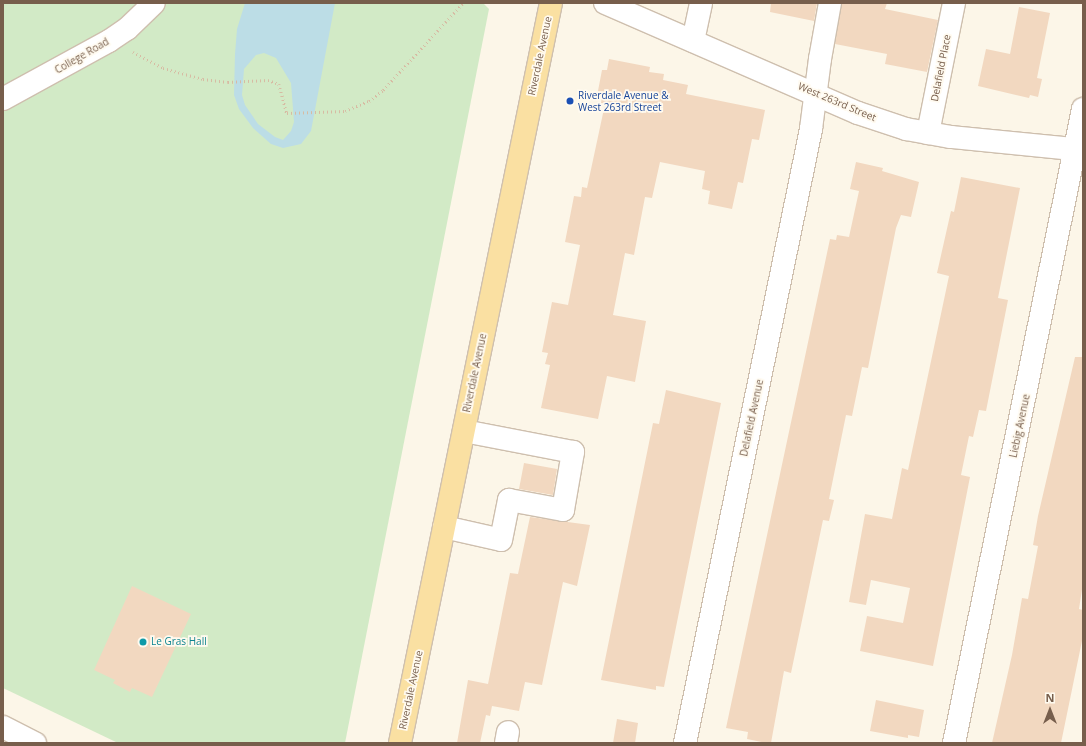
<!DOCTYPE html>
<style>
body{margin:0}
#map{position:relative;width:1086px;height:746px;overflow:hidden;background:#fcf6e8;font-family:"Open Sans",sans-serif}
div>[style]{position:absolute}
.green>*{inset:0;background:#d2eac6}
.water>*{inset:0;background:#bcdde6}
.building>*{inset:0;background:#f2d8c0}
.path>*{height:2.5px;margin-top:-1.25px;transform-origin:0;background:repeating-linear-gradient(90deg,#d7bba3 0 1px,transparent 0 4px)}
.roads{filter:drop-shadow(1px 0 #cebfae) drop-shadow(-1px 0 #cebfae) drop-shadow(0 1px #cebfae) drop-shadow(0 -1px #cebfae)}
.minor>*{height:22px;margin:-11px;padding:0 11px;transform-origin:11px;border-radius:11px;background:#fff}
.major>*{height:22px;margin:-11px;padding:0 11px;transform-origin:11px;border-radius:11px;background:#fae0a2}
.dots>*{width:11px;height:11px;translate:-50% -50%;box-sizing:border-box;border:2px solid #fffaef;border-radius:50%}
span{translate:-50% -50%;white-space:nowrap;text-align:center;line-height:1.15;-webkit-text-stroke:3.5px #fffaef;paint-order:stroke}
.street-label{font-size:10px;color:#775e4c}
.transit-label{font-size:10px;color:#164399}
.left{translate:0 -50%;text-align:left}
.culture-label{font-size:10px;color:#0d838f}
.frame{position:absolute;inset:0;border:4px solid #775e4c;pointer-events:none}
.north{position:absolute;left:1030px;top:690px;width:40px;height:40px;-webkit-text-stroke:3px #fffaef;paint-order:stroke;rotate:0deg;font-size:11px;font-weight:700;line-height:16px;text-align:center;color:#775e4c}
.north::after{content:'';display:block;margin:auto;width:14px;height:18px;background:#775e4c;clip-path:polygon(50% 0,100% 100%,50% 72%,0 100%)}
</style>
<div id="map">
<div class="green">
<div style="clip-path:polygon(3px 3px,483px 3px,489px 9px,345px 743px,118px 743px,3px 688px)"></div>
</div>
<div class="water">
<div style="clip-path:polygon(evenodd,245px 3px,335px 3px,311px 131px,301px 144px,283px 148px,271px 144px,253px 128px,239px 109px,234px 95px,235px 54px,237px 29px,245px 3px,264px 53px,276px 58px,291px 83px,294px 122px,291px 131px,283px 140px,275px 137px,258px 124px,245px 105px,242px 95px,244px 69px,256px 55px,264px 53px)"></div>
</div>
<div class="building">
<div style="clip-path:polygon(771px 3px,817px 3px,814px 21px,770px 12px)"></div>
<div style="clip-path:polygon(842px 3px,887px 3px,885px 9px,938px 20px,927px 72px,885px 64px,887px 54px,835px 44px)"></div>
<div style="clip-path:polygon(1019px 7px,1050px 13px,1037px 78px,1042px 79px,1038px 97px,1030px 95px,1029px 98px,978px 86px,986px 49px,1010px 54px)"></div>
<div style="clip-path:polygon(609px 59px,650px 67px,649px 72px,664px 74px,663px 80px,688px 85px,686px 94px,765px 110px,759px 140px,752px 139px,743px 183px,738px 182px,732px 209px,708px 204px,710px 191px,702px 189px,705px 171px,660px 162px,652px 198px,645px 197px,634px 255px,625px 253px,613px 315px,646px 321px,635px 382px,607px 376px,598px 419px,541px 408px,550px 365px,545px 364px,548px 353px,542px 352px,552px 302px,568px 305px,580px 245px,565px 242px,574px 196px,581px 197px,582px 187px,587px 188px,605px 104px,601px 103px,602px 97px,597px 96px,602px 70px,607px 70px)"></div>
<div style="clip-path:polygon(856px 162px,883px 168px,882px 171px,919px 182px,911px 217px,901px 215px,896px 228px,868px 368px,862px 367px,852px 416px,846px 415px,829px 499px,834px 500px,829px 521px,823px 520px,791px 673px,784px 671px,771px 743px,766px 743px,747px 739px,748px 732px,726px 728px,830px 239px,836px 240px,837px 235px,849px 237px,859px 191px,850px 189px)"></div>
<div style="clip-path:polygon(961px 177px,1020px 188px,998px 298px,1008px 300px,986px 411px,979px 410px,973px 437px,969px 436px,961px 475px,970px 477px,933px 666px,860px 651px,867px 616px,903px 623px,910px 588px,871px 580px,866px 605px,849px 602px,865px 514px,892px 519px,902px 468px,908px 470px,949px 276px,937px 273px,951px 211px,954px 212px)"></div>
<div style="clip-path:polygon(1075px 357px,1083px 357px,1083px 583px,1079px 609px,1083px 610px,1083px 636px,1061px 743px,992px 743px,1012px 655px,1022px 598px,1028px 599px,1038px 546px,1033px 545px,1038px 516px)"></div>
<div style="clip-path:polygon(666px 390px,721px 403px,664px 687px,656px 686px,656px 690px,601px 680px,653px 423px,659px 424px)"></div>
<div style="clip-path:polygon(524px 463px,557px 469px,553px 495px,519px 489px)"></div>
<div style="clip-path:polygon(530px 517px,590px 525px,577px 586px,563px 582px,542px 685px,525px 682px,519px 711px,492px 706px,490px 716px,486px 715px,480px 743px,457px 743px,468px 680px,488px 684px,510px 573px,518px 574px)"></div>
<div style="clip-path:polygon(132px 586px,191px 614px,152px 697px,132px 688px,130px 692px,113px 683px,115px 680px,94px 670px)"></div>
<div style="clip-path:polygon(876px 700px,924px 710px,919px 737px,908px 735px,908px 738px,870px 731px)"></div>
<div style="clip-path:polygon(617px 719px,638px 723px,635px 743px,613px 743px)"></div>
</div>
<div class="path">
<div style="left:133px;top:52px;width:34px;rotate:28deg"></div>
<div style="left:163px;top:68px;width:41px;rotate:15.4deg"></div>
<div style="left:203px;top:79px;width:25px;rotate:7deg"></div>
<div style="left:228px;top:82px;width:40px;rotate:-2.9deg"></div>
<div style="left:268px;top:80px;width:12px;rotate:20deg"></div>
<div style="left:279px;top:84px;width:30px;rotate:75deg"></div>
<div style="left:287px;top:113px;width:58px;rotate:-2deg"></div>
<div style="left:345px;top:111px;width:26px;rotate:-23deg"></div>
<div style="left:369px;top:101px;width:18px;rotate:-38deg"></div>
<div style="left:383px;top:90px;width:118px;rotate:-47.4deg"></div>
</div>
<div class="roads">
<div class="minor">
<div style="left:605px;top:3px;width:276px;rotate:23.5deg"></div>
<div style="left:858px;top:113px;width:51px;rotate:18.4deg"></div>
<div style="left:906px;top:129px;width:46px;rotate:10.1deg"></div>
<div style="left:951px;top:137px;width:133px;rotate:5.6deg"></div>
<div style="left:693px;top:41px;width:39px;rotate:-78deg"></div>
<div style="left:3px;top:99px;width:121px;rotate:-28.7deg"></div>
<div style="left:109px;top:41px;width:22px;rotate:-34deg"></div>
<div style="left:127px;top:29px;width:37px;rotate:-44deg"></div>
<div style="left:928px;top:133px;width:133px;rotate:-78.7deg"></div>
<div style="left:444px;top:527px;width:58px;rotate:12.8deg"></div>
<div style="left:501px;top:540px;width:41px;rotate:-78.7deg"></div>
<div style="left:509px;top:500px;width:55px;rotate:10.5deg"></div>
<div style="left:563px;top:510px;width:59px;rotate:-80.2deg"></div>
<div style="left:573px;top:452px;width:111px;rotate:-169.1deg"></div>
<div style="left:3px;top:727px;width:36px;rotate:27deg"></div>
<div style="left:506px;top:743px;width:11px;rotate:-80deg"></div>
<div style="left:685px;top:743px;width:627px;rotate:-78.4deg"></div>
<div style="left:811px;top:129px;width:71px;rotate:-82.7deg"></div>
<div style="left:820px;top:59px;width:57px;rotate:-79.9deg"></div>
<div style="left:954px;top:743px;width:647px;rotate:-78.5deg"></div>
</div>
<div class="major">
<div style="left:400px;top:743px;width:755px;rotate:-78.47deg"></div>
</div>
</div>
<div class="dots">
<div style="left:570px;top:101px;background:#1a4fb4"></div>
<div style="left:143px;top:642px;background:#0f9aa8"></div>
</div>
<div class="street-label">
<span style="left:82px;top:56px;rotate:-30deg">College Road</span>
<span style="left:540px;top:56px;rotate:-78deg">Riverdale Avenue</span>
<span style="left:941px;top:68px;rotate:-79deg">Delafield Place</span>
<span style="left:837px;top:102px;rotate:23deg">West 263rd Street</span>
<span style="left:475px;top:373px;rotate:-78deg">Riverdale Avenue</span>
<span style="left:752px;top:418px;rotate:-78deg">Delafield Avenue</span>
<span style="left:1020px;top:426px;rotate:-78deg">Liebig Avenue</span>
<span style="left:411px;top:690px;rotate:-78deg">Riverdale Avenue</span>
</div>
<div class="transit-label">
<span class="left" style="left:578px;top:101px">Riverdale Avenue &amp;<br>West 263rd Street</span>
</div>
<div class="culture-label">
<span class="left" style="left:151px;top:642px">Le Gras Hall</span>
</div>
<div class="frame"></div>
<div class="north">N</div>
</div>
